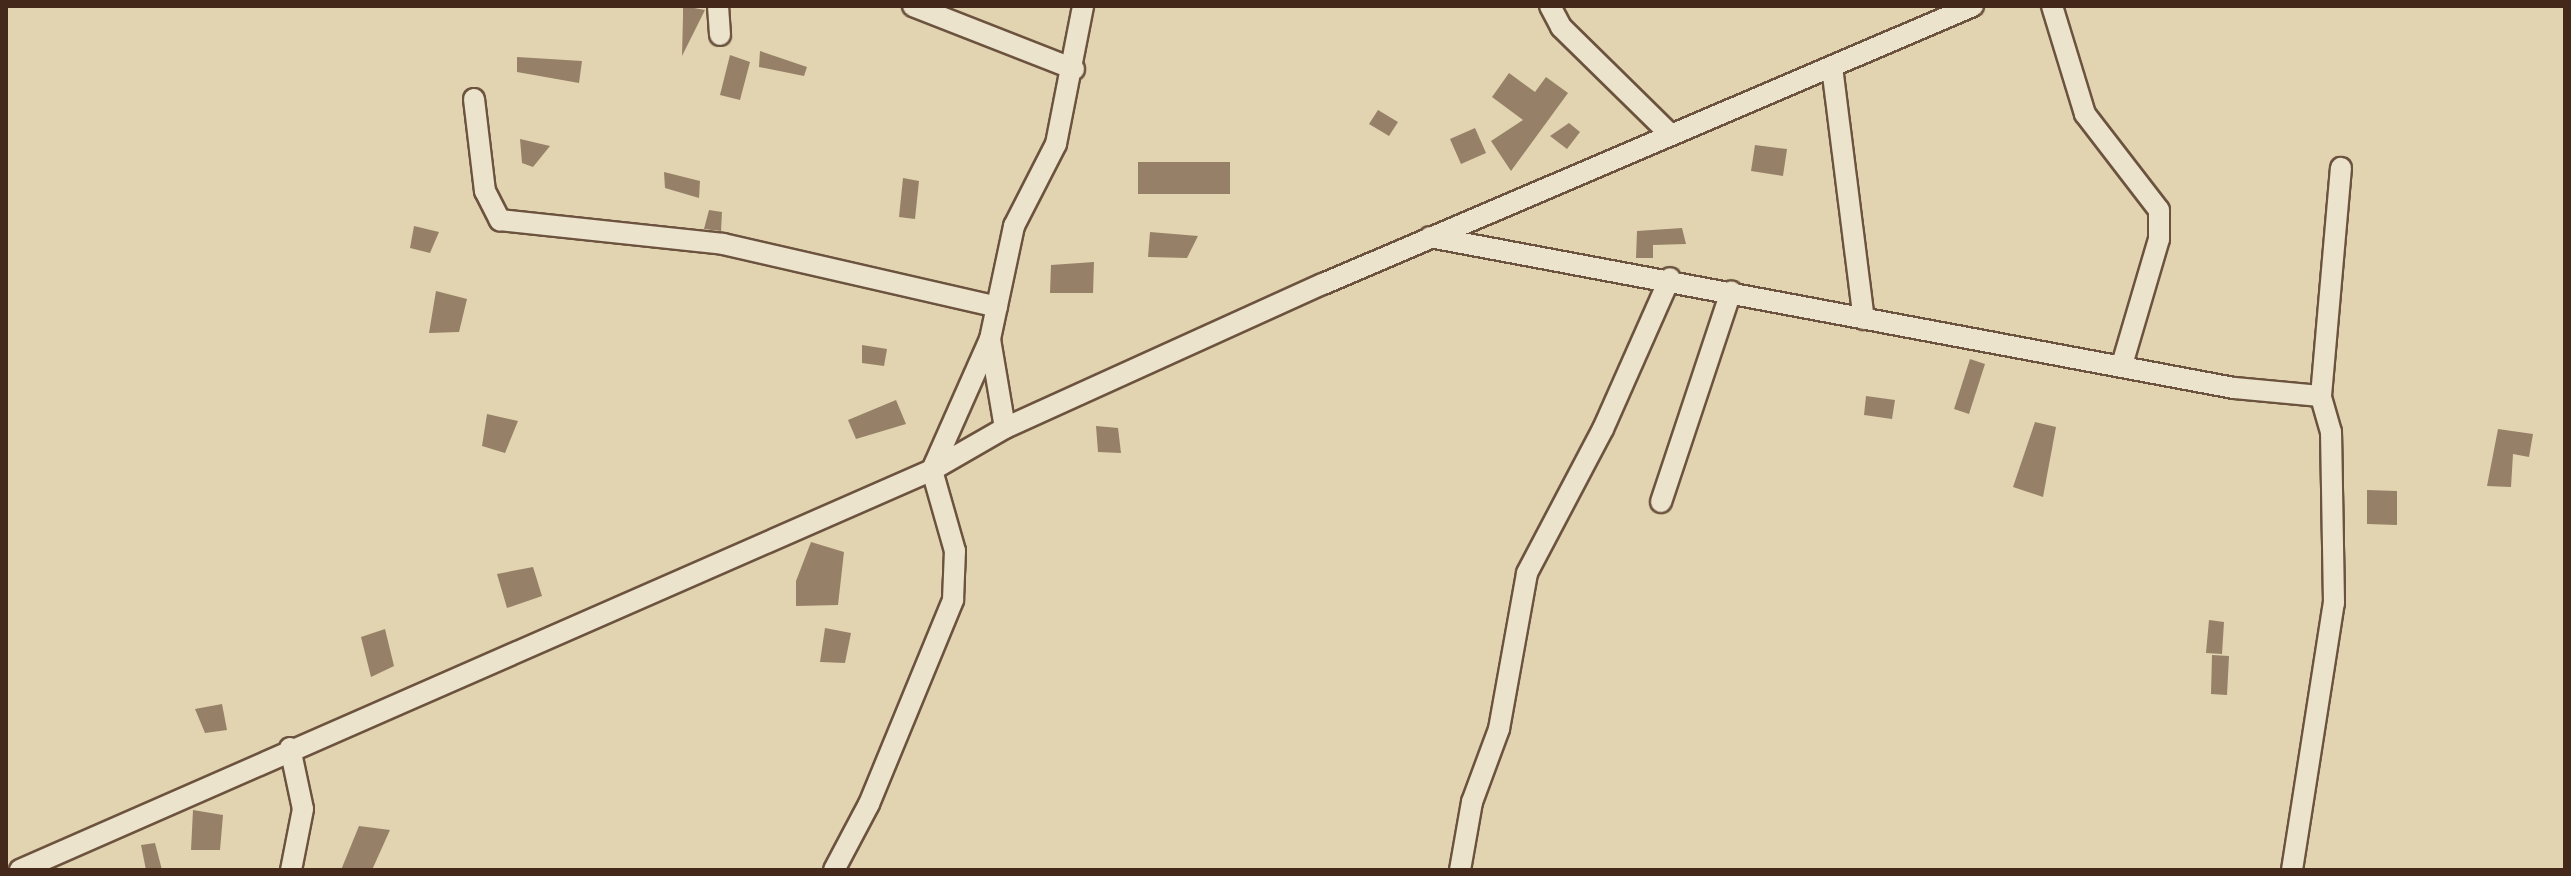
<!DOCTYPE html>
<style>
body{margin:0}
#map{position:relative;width:2571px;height:876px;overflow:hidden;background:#e2d4b0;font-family:"Gentium Book Plus",serif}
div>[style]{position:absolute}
.building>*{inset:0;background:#968168}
.roads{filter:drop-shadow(2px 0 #6c533f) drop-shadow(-2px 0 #6c533f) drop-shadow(0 2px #6c533f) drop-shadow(0 -2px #6c533f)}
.street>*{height:20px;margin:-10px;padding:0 10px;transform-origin:10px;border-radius:10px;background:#ece3cc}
span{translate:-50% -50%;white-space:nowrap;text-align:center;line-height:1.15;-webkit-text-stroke:6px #ece3cc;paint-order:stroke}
.frame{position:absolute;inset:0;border:8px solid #442819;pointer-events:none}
</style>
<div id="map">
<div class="building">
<div style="clip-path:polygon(683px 6px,705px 10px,682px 56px,683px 16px)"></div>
<div style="clip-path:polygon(760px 51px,807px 67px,804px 76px,759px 67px)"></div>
<div style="clip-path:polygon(730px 55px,750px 62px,740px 100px,720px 95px)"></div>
<div style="clip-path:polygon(517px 57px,582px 61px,579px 83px,517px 72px)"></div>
<div style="clip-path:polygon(1509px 73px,1535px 92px,1546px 77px,1568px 93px,1511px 171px,1491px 141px,1523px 120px,1492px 97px)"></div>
<div style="clip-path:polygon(1378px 110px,1398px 122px,1389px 136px,1369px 124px)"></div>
<div style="clip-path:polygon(1569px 123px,1580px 132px,1567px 149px,1550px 136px)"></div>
<div style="clip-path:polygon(1475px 128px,1486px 153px,1461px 164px,1450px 139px)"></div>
<div style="clip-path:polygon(520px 139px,550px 146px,533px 167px,522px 163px)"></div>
<div style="clip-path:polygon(1755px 145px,1787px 149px,1783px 176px,1751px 171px)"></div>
<div style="clip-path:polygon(1138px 162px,1230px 162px,1230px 194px,1138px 194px)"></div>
<div style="clip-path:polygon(664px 172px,700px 181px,699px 198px,665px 188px)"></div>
<div style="clip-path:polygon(903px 178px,919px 181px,915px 219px,899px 217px)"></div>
<div style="clip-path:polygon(709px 210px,722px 212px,721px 231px,704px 229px)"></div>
<div style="clip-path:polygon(414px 226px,439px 232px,430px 253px,410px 248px)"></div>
<div style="clip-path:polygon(1682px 228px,1686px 244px,1653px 245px,1653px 258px,1636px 258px,1637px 231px)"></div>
<div style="clip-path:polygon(1150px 232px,1198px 236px,1187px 258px,1148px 257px)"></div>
<div style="clip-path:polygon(1094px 262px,1093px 293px,1050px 293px,1051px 265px)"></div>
<div style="clip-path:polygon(436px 291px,467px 299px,459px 332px,429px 333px)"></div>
<div style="clip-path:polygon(862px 345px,887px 349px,884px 366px,862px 363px)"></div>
<div style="clip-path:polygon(1970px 359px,1985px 364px,1969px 414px,1954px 409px)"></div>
<div style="clip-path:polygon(1866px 396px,1895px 400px,1892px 419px,1864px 415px)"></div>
<div style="clip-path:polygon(896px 400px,906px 424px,856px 439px,848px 420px)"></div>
<div style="clip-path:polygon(487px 414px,518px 421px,505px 453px,482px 446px)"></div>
<div style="clip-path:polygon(2035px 422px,2056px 427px,2043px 497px,2013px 487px)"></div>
<div style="clip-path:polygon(1096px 426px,1118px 428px,1121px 453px,1098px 452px)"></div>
<div style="clip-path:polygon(2498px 429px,2533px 434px,2529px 457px,2513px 454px,2511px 487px,2487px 486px)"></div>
<div style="clip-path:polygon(2367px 490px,2397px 491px,2397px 525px,2367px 524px)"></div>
<div style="clip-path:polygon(811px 542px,844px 552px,838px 605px,796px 606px,796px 581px)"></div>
<div style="clip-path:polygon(533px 567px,542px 596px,507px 608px,497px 574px)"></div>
<div style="clip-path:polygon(2209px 620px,2224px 622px,2222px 654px,2206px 653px)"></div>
<div style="clip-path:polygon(825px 628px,851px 633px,845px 663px,820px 662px)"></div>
<div style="clip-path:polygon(385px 629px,394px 666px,371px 677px,361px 637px)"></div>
<div style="clip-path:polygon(2212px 655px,2229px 656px,2227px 695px,2211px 694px)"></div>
<div style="clip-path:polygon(222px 704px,227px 730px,205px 733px,195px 709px)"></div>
<div style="clip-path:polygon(193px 810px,223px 815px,220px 850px,191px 850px)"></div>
<div style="clip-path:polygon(359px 826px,390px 830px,372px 870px,341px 870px)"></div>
<div style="clip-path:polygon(155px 843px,162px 870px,146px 870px,141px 845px)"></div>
</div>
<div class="roads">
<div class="street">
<div style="left:718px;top:6px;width:29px;rotate:86deg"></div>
<div style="left:913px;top:6px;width:173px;rotate:21.4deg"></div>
<div style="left:1550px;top:6px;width:24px;rotate:62deg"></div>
<div style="left:1561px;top:27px;width:154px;rotate:44.5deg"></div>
<div style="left:2052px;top:6px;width:113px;rotate:73deg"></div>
<div style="left:2085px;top:114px;width:121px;rotate:52.4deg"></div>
<div style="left:2159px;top:210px;width:29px;rotate:90deg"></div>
<div style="left:2159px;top:239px;width:131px;rotate:106.4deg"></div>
<div style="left:1832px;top:67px;width:254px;rotate:82.8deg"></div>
<div style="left:474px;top:99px;width:93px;rotate:83.2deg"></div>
<div style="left:485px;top:191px;width:33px;rotate:63deg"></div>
<div style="left:500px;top:220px;width:224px;rotate:6.1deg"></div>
<div style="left:723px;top:244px;width:281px;rotate:12.9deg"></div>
<div style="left:1430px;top:237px;width:818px;rotate:10.64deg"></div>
<div style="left:2234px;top:388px;width:87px;rotate:5.3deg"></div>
<div style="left:1005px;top:428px;width:90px;rotate:-99.6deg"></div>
<div style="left:990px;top:339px;width:116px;rotate:-78deg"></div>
<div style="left:1014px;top:226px;width:92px;rotate:-62.9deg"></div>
<div style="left:1056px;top:144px;width:141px;rotate:-78.9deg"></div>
<div style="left:1661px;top:502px;width:222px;rotate:-71.6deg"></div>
<div style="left:290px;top:748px;width:62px;rotate:78deg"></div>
<div style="left:303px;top:809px;width:62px;rotate:101.1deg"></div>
<div style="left:20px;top:870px;width:996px;rotate:-23.68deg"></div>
<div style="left:932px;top:470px;width:84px;rotate:-29.9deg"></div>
<div style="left:1005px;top:428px;width:349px;rotate:-24.4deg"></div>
<div style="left:1323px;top:284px;width:707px;rotate:-23.16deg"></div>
<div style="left:834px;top:870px;width:75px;rotate:-62.1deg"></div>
<div style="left:869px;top:804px;width:221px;rotate:-67.6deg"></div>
<div style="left:953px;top:600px;width:49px;rotate:-87.7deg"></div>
<div style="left:955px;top:551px;width:84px;rotate:-105.9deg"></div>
<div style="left:932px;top:470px;width:143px;rotate:-66.1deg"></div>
<div style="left:1460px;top:870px;width:69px;rotate:-80deg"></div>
<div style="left:1472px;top:802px;width:78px;rotate:-69.7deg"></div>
<div style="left:1499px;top:729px;width:158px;rotate:-79.8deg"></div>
<div style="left:1527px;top:573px;width:163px;rotate:-62.2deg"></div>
<div style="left:1603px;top:429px;width:165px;rotate:-66.1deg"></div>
<div style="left:2292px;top:870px;width:270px;rotate:-81.1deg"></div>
<div style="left:2334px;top:603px;width:171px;rotate:-91deg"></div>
<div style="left:2331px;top:432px;width:37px;rotate:-106deg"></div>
<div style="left:2321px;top:396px;width:229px;rotate:-85deg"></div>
</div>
</div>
<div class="frame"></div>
</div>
